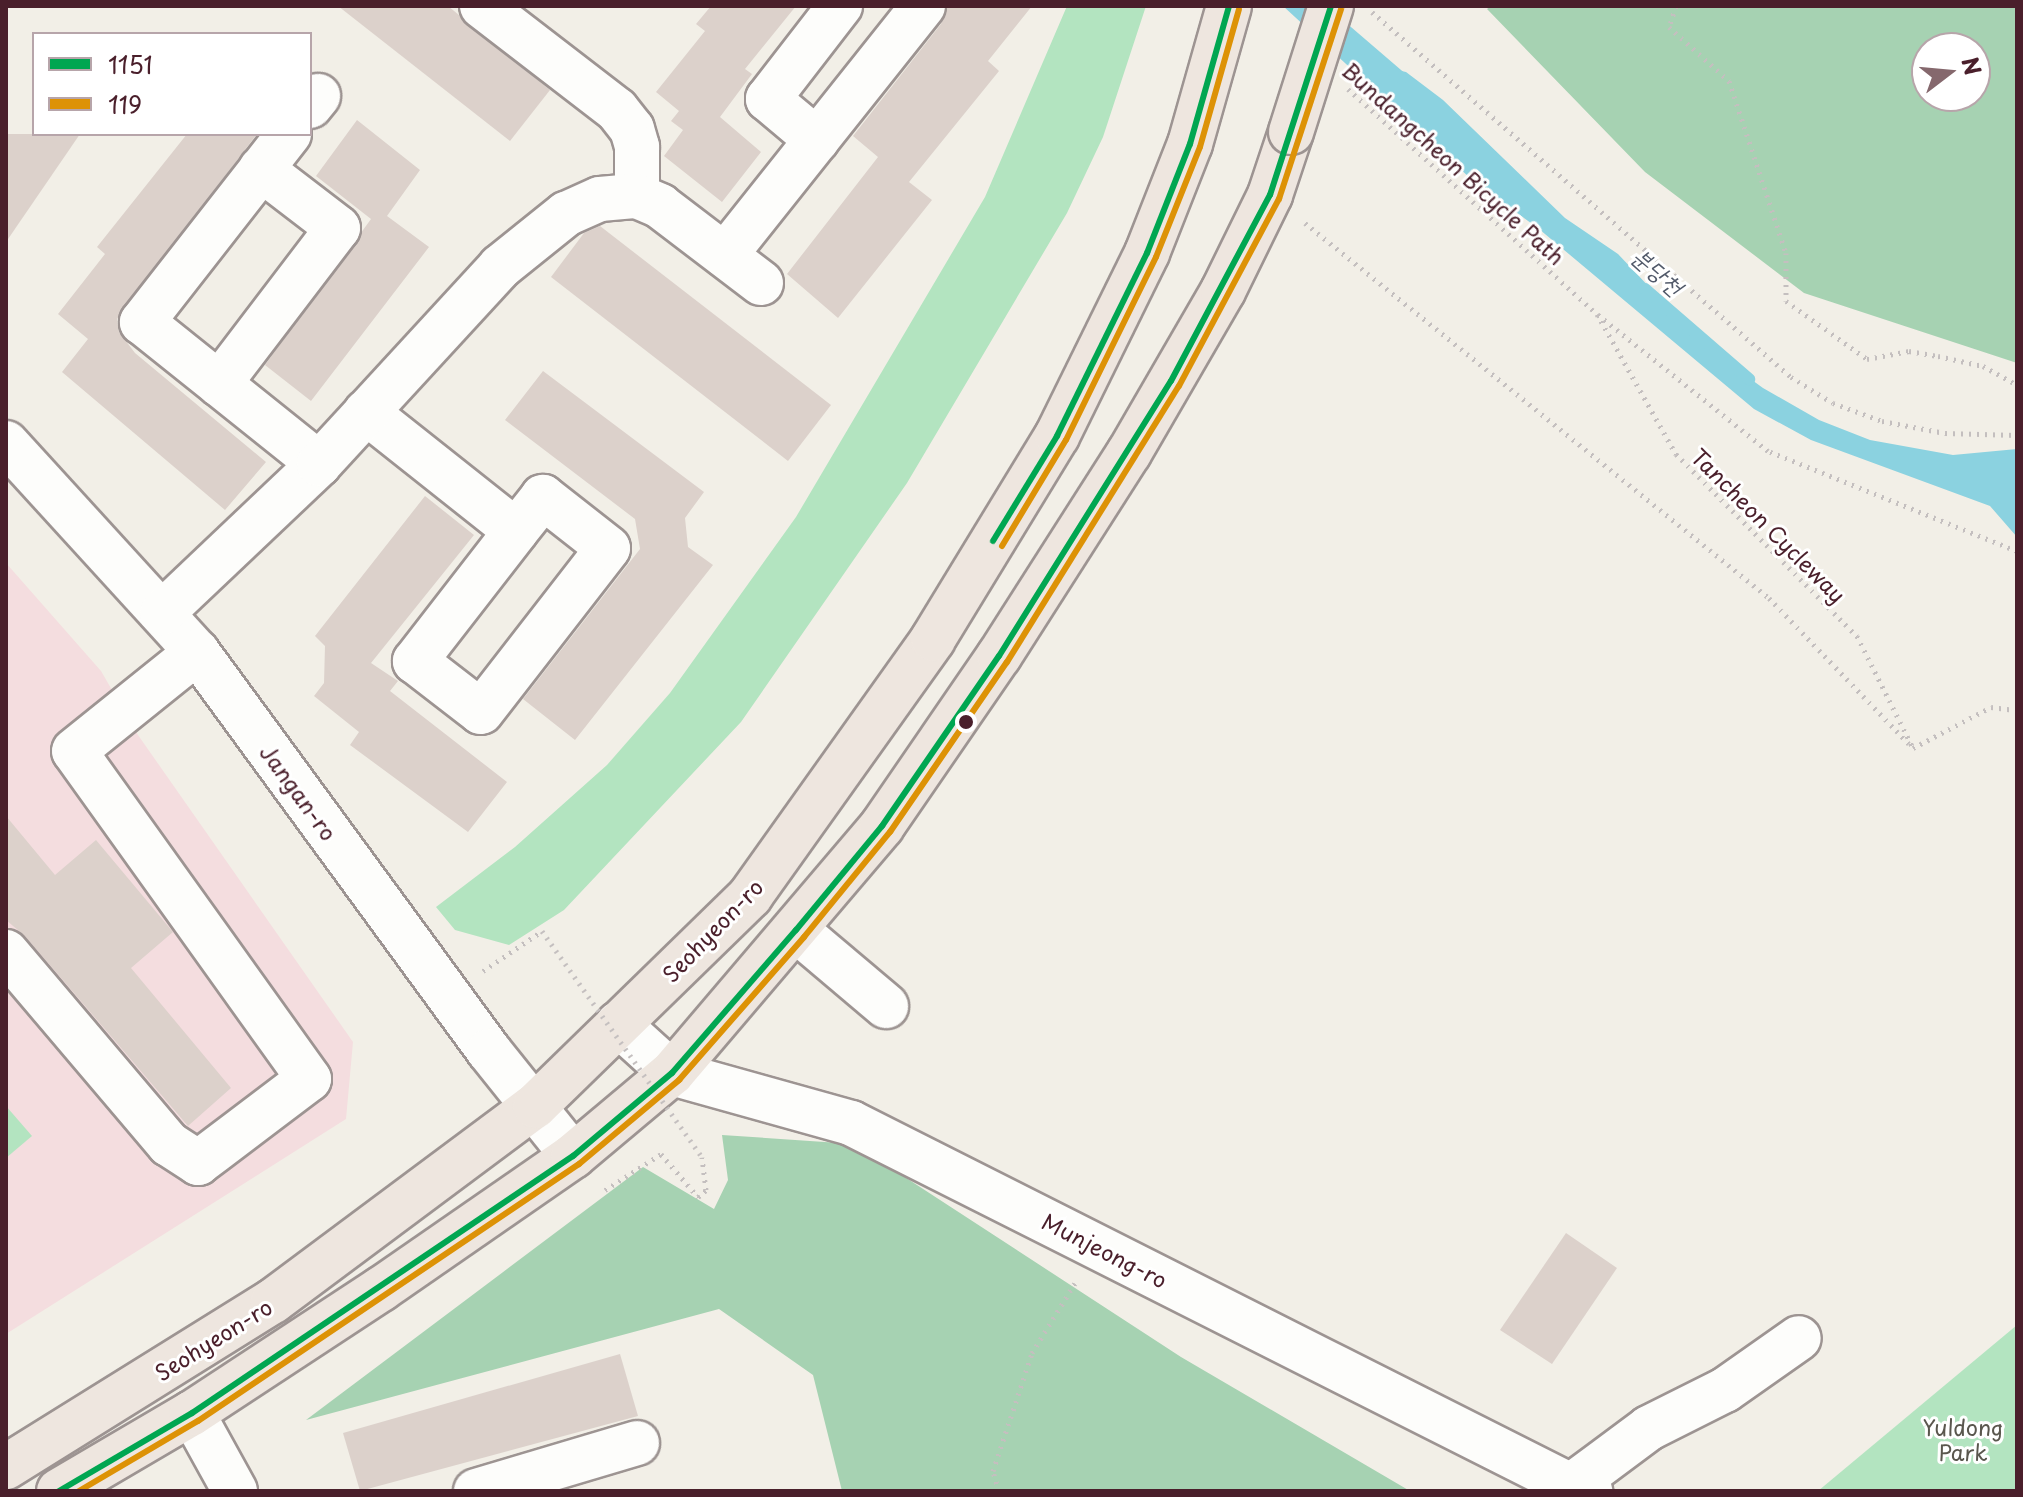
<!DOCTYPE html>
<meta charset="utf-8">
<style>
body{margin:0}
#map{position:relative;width:2023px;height:1497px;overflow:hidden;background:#f2efe7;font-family:"Playpen Sans","Poor Story",sans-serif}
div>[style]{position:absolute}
.built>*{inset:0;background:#f4dddf}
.green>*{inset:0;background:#b3e4c0}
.forest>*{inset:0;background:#a6d2b2}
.water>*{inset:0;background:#8bd2e0}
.stream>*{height:12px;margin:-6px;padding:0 6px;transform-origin:6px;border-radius:6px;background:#8bd2e0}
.building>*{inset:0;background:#dcd1cb}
.path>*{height:5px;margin-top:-2.5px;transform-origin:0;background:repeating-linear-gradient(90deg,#c4bfbf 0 2px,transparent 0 8px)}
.roads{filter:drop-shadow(2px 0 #9d9492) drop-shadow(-2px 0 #9d9492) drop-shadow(0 2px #9d9492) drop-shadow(0 -2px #9d9492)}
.minor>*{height:44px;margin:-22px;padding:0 22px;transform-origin:22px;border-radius:22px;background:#fdfdfb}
.major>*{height:44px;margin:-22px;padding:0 22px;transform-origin:22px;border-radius:22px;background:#eee6df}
.path-bridge>*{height:5px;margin-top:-2.5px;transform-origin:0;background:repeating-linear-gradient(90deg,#c4bfbf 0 2px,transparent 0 8px)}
.bridges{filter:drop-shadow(2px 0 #9d9492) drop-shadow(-2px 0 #9d9492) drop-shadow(0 2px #9d9492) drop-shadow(0 -2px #9d9492)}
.major-bridge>*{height:44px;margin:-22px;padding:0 22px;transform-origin:22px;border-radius:22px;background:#eee6df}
.bus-1>*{height:6px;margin:-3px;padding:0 3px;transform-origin:3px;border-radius:3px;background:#00a651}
.bus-2>*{height:6px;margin:-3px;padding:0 3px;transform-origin:3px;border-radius:3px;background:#dd9206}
.dots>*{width:22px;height:22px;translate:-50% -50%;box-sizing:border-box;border:4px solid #fff;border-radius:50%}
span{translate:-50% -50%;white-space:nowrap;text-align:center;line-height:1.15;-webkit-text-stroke:6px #fff;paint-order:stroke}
.street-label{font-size:22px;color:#4a1f2b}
.park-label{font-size:22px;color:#5a574e}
.water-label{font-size:24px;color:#515969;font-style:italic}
.frame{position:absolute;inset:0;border:8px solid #4a1f2b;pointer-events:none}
.legend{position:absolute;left:32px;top:32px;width:280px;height:104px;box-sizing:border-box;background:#fff;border:2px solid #b7a5aa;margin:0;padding:10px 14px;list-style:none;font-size:24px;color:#4a1f2b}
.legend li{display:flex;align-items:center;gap:16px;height:40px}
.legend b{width:40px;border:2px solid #b7a5aa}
.north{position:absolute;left:1911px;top:32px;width:80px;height:80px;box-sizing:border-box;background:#fff;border:2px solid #b7a5aa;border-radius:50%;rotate:74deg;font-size:22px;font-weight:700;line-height:32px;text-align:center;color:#4a1f2b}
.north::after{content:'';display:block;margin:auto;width:28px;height:36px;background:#85686d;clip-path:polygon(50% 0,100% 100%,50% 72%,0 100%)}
</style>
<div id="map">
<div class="built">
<div style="clip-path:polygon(6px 563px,101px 671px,138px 735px,353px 1042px,346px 1119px,6px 1334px)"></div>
</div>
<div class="green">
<div style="clip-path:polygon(1067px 6px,1146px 6px,1103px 137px,1067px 213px,907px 483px,741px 722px,564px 910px,509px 945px,455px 930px,436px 907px,515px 847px,607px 765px,670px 693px,796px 517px,985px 197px)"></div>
<div style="clip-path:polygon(6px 1106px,32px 1136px,6px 1158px)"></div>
<div style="clip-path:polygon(2017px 1325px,2017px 1491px,1818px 1491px)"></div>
</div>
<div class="forest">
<div style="clip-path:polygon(evenodd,1491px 6px,2017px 6px,2017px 363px,1804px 293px,1645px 172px,1487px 9px,1491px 6px,1927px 48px,1975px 48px,1975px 96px,1927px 96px,1927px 48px)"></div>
<div style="clip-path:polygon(722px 1135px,854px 1144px,1181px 1357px,1410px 1491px,842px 1491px,813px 1375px,719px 1309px,306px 1420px,643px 1167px,714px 1209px,728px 1180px)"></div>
</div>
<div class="water">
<div style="clip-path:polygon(1283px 6px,1316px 6px,1383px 67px,1406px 72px,1443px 100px,1565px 218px,1618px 254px,1705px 346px,1763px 388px,1819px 420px,1870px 440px,1953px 455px,2017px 449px,2017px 537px,1990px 506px,1811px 440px,1754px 409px,1539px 229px,1470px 178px)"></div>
</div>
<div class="stream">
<div style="left:1336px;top:22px;width:86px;rotate:40.7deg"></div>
<div style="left:1645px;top:289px;width:138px;rotate:40.9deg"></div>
</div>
<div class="building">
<div style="clip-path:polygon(338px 6px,448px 6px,550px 90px,510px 141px)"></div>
<div style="clip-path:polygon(711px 6px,796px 6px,745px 69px,752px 74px,720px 117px,761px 152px,722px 202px,664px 156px,683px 130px,671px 121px,679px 111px,656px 92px,705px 31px,696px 24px)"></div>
<div style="clip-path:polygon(947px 6px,1032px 6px,988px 61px,999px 71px,909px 182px,932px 200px,838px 318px,787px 274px,878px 157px,853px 136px,941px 24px)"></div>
<div style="clip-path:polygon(357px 120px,420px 170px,387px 216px,429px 247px,311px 401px,265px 365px,371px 219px,316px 176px)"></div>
<div style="clip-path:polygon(6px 134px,80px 134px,6px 242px)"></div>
<div style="clip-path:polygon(187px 134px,257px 134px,117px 319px,119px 332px,135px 353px,266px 462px,225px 510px,62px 372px,88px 339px,58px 314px,105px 254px,97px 247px)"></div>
<div style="clip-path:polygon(600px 226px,831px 405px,788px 461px,551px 277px,584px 233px)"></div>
<div style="clip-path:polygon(543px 371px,704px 492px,685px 518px,688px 547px,713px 565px,575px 740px,523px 699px,640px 549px,635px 519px,505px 420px)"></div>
<div style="clip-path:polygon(425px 496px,474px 535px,371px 663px,398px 681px,390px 691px,507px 782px,468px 832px,350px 745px,359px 732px,314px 696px,324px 683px,325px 646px,315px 636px)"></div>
<div style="clip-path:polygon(6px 816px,55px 875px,96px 840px,173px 932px,131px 968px,231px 1088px,188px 1126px,25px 936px,6px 920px)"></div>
<div style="clip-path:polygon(1566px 1233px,1617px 1268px,1552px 1364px,1500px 1330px)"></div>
<div style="clip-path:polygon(620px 1354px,638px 1416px,360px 1491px,343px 1433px)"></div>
</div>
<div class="path">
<div style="left:1676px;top:6px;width:22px;rotate:108deg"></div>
<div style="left:1669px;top:27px;width:81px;rotate:42deg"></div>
<div style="left:1729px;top:81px;width:181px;rotate:71.7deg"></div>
<div style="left:1786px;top:253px;width:48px;rotate:90deg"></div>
<div style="left:1786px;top:301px;width:100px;rotate:35.6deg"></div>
<div style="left:1867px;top:359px;width:43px;rotate:-10.8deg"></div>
<div style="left:1909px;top:351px;width:29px;rotate:10deg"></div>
<div style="left:1938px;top:356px;width:46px;rotate:12.5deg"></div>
<div style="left:1983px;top:366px;width:39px;rotate:29deg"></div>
<div style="left:1372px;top:12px;width:556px;rotate:41.06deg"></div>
<div style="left:1791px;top:377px;width:49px;rotate:31.8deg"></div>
<div style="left:1833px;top:403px;width:52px;rotate:20.2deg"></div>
<div style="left:1882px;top:421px;width:64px;rotate:10.8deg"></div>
<div style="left:1945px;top:433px;width:72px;rotate:1.6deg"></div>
<div style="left:1348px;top:89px;width:336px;rotate:42.1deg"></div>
<div style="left:1305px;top:223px;width:597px;rotate:38.94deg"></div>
<div style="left:1769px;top:598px;width:202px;rotate:46.2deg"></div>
<div style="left:2017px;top:551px;width:268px;rotate:-158.1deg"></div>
<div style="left:1768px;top:451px;width:219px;rotate:-141.3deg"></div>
<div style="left:1597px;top:314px;width:161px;rotate:60.6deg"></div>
<div style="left:1676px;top:454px;width:257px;rotate:45.2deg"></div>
<div style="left:1857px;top:636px;width:125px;rotate:63.4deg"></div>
<div style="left:1913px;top:748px;width:88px;rotate:-27.7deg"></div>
<div style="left:1991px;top:707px;width:26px;rotate:7deg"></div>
<div style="left:483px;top:971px;width:71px;rotate:-34.1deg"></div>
<div style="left:605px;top:1190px;width:67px;rotate:-32.7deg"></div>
<div style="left:661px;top:1154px;width:57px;rotate:49.3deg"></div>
<div style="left:698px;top:1197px;width:11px;rotate:-41deg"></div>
<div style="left:706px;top:1190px;width:33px;rotate:-97deg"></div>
<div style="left:999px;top:1491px;width:21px;rotate:-107deg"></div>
<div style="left:993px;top:1471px;width:124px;rotate:-71.7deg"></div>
<div style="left:1032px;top:1353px;width:82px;rotate:-58.4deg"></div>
</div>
<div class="roads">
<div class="minor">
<div style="left:482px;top:6px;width:170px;rotate:37.6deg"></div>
<div style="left:617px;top:110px;width:24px;rotate:52deg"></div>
<div style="left:632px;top:129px;width:19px;rotate:74deg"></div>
<div style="left:637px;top:147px;width:49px;rotate:90deg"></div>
<div style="left:310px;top:106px;width:13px;rotate:-51deg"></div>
<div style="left:289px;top:134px;width:239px;rotate:128deg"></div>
<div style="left:142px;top:322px;width:227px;rotate:38.7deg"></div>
<div style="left:817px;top:140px;width:64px;rotate:-140.1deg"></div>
<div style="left:768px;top:99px;width:118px;rotate:-52.3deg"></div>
<div style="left:725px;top:255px;width:318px;rotate:-51.5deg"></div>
<div style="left:219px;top:384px;width:196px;rotate:-52.7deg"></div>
<div style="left:338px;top:228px;width:97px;rotate:-142.5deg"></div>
<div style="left:366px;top:412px;width:191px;rotate:38.4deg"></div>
<div style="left:516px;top:531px;width:165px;rotate:127.8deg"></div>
<div style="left:415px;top:661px;width:83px;rotate:37.7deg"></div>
<div style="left:481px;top:712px;width:207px;rotate:-52.2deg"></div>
<div style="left:608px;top:548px;width:83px;rotate:-141.9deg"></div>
<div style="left:543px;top:497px;width:43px;rotate:128.5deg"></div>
<div style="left:6px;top:443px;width:283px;rotate:47.6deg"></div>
<div style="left:197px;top:652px;width:494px;rotate:53.8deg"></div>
<div style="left:489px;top:1051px;width:134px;rotate:51.3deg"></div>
<div style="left:162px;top:613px;width:216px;rotate:-43.5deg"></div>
<div style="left:319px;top:464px;width:268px;rotate:-47.4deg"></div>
<div style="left:500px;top:267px;width:85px;rotate:-38.8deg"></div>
<div style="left:566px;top:214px;width:37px;rotate:-24deg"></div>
<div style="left:600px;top:199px;width:37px;rotate:-5deg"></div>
<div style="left:637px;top:196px;width:25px;rotate:23deg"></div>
<div style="left:660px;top:206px;width:127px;rotate:37.3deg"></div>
<div style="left:796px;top:930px;width:118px;rotate:40.2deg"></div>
<div style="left:6px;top:952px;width:252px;rotate:49.7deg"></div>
<div style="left:169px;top:1144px;width:35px;rotate:33deg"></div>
<div style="left:198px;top:1163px;width:139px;rotate:-37.1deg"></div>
<div style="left:309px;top:1079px;width:403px;rotate:-125.6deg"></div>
<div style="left:74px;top:751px;width:158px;rotate:-38.8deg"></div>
<div style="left:618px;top:1024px;width:73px;rotate:42.2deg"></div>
<div style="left:672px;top:1073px;width:186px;rotate:15.6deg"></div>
<div style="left:851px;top:1123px;width:806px;rotate:26.76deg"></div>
<div style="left:1571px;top:1486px;width:20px;rotate:15deg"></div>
<div style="left:192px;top:1413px;width:89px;rotate:61.1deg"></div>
<div style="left:1571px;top:1486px;width:97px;rotate:-36.6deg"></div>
<div style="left:1649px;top:1428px;width:85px;rotate:-26.6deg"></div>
<div style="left:1725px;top:1390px;width:90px;rotate:-35.1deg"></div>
<div style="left:476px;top:1491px;width:168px;rotate:-16.6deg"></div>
</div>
<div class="major">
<div style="left:6px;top:1467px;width:314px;rotate:-31.9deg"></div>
<div style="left:273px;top:1301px;width:327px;rotate:-36.7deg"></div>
<div style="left:535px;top:1106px;width:301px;rotate:-44.3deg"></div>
<div style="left:750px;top:896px;width:315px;rotate:-54.5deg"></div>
<div style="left:933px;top:639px;width:238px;rotate:-58.6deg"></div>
<div style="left:1057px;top:436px;width:204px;rotate:-63.8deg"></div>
<div style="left:1147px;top:253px;width:117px;rotate:-68.5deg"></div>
<div style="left:1190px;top:144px;width:143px;rotate:-74.2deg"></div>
<div style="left:59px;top:1491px;width:154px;rotate:-30.4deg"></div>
<div style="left:192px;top:1413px;width:226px;rotate:-33.3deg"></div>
<div style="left:381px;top:1289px;width:234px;rotate:-34.7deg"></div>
<div style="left:573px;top:1156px;width:129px;rotate:-40deg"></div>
<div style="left:672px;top:1073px;width:324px;rotate:-49.6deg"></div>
<div style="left:882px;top:826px;width:206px;rotate:-55.5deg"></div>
<div style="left:999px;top:656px;width:241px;rotate:-57.4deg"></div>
<div style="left:1129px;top:453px;width:187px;rotate:-59.9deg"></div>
<div style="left:1223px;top:291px;width:107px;rotate:-63.9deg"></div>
<div style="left:1270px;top:195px;width:66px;rotate:-71.6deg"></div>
</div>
</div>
<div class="path-bridge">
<div style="left:542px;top:931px;width:277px;rotate:54.7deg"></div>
</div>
<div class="bridges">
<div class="major-bridge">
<div style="left:1291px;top:132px;width:132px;rotate:-72.4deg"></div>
</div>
</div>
<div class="bus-1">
<div style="left:993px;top:541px;width:123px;rotate:-58.6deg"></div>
<div style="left:1057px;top:436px;width:204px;rotate:-63.8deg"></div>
<div style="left:1147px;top:253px;width:117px;rotate:-68.5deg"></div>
<div style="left:1190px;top:144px;width:143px;rotate:-74.2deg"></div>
<div style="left:59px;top:1491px;width:154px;rotate:-30.4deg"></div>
<div style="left:192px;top:1413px;width:460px;rotate:-34deg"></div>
<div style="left:573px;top:1156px;width:129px;rotate:-40deg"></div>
<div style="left:672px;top:1073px;width:189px;rotate:-49.1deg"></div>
<div style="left:796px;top:930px;width:135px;rotate:-50.4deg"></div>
<div style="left:882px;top:826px;width:206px;rotate:-55.5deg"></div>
<div style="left:999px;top:656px;width:324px;rotate:-58deg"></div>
<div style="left:1171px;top:381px;width:211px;rotate:-62deg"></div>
<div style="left:1270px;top:195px;width:199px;rotate:-72.1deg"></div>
</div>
<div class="bus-2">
<div style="left:1002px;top:546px;width:124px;rotate:-58.9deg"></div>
<div style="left:1066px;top:440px;width:204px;rotate:-63.8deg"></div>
<div style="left:1156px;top:257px;width:118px;rotate:-68.2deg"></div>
<div style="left:1200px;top:147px;width:143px;rotate:-74.2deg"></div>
<div style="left:79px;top:1491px;width:138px;rotate:-30.5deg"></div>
<div style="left:198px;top:1421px;width:460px;rotate:-34deg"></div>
<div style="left:579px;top:1164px;width:131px;rotate:-40deg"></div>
<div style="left:679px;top:1080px;width:190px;rotate:-48.8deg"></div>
<div style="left:804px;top:937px;width:136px;rotate:-50.7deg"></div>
<div style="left:890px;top:832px;width:206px;rotate:-55.5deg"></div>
<div style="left:1007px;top:662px;width:325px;rotate:-58.1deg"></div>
<div style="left:1179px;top:386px;width:212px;rotate:-61.9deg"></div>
<div style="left:1279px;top:199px;width:200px;rotate:-71.9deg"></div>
</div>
<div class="dots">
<div style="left:966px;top:722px;background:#4a1f2b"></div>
</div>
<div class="street-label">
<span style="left:1454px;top:163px;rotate:42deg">Bundangcheon Bicycle Path</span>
<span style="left:1769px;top:525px;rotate:45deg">Tancheon Cycleway</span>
<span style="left:299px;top:792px;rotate:54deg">Jangan-ro</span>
<span style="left:712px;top:930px;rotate:-46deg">Seohyeon-ro</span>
<span style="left:1105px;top:1250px;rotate:27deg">Munjeong-ro</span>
<span style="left:213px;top:1339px;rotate:-32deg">Seohyeon-ro</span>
</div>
<div class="park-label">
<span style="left:1963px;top:1439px">Yuldong<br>Park</span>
</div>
<div class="water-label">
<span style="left:1658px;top:271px;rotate:41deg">분당천</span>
</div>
<div class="frame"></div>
<ul class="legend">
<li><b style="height:10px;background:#00a651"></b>1151</li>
<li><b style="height:10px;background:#dd9206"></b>119</li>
</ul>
<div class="north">N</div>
</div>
